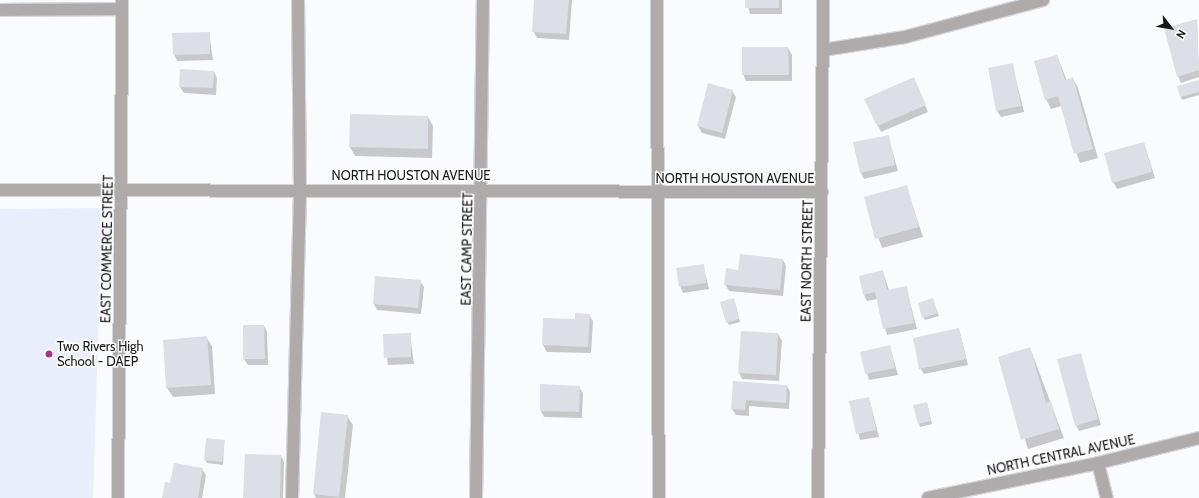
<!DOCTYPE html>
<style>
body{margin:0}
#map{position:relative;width:1199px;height:498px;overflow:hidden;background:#fafbfe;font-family:Cabin,sans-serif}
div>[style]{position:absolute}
.built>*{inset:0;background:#e8eefc}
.shadow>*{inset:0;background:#0003}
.building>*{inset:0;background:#dcdfe5}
.roads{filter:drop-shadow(1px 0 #d6d7da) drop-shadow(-1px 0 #d6d7da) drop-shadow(0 1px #d6d7da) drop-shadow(0 -1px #d6d7da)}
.minor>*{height:12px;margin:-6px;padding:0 6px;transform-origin:6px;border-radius:6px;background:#afabab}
.dots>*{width:11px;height:11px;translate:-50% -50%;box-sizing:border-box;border:2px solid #fff;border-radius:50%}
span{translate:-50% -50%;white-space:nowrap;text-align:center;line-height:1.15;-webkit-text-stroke:3px #fff;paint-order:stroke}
.street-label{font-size:13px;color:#17181b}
.poi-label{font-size:13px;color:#17181b}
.left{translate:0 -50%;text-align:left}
.north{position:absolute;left:1151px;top:8px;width:40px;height:40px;-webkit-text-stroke:3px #fff;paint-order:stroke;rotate:121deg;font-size:11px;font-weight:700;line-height:16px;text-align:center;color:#17181b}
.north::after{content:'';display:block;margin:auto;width:14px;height:18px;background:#17181b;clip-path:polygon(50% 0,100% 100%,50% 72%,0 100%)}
</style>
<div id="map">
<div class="built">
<div style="clip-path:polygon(102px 208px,93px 498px,0 498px,0 209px)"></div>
</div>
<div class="shadow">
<div style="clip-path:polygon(535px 0,572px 0,569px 40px,537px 38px,533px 31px)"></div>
<div style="clip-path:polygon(746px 0,782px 0,782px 14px,750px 14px)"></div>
<div style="clip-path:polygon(1197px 20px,1199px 77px,1181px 83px,1178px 76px)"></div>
<div style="clip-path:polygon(209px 33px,213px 60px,177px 61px,174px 54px)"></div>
<div style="clip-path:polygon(788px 48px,792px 55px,792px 81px,746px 81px,743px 74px)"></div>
<div style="clip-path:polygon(1057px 56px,1067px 81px,1073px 79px,1078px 88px,1098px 158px,1080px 163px,1061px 106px,1051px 109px,1046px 99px)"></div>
<div style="clip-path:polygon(1012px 64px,1024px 112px,1001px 117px,997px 111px)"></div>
<div style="clip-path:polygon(214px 72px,217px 78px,216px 95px,184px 93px,180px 87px)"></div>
<div style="clip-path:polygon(1199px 81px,1199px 95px,1182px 100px,1181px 97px)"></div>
<div style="clip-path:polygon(917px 85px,928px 112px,881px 132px,866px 99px)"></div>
<div style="clip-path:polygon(732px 91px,736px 97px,725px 139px,702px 133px,698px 126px)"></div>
<div style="clip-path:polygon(428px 117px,433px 126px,432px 158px,355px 156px,350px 147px)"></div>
<div style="clip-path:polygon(888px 136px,898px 171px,864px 179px,861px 173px)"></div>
<div style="clip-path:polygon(1144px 143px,1155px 178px,1117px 189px,1113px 182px)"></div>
<div style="clip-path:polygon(906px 186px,923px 237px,882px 248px,865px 198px)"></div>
<div style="clip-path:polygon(783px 260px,786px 266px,783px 296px,729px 291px,725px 284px)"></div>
<div style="clip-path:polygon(703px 265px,709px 289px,683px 293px,680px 286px)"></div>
<div style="clip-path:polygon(883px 272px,889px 290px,906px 287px,917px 329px,887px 335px,878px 299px,867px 301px,864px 295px)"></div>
<div style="clip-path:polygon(420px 281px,424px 287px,421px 314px,377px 310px,374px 304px)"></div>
<div style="clip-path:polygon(933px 300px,939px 316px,925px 320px,923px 317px)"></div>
<div style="clip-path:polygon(735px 302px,740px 322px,729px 325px,727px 322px)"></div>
<div style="clip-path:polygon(589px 315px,593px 321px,591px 353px,547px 352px,543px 345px,544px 319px,576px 320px)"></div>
<div style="clip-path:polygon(264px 326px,267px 332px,268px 365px,248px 365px,244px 359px)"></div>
<div style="clip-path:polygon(959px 329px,968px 365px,924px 374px,920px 368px)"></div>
<div style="clip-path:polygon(410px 334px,414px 364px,388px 365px,384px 335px)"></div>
<div style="clip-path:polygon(778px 334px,782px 341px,779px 381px,742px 379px,739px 373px)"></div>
<div style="clip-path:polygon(206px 337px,212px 346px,215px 394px,173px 397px,167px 388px,164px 341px)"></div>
<div style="clip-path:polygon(890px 347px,898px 375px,869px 380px,861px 352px)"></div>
<div style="clip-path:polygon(1030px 348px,1064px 438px,1028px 449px,999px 357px)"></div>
<div style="clip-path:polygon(1080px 354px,1101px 425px,1079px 431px,1076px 425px)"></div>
<div style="clip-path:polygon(734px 382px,787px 386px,790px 392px,789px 409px,749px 406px,749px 416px,736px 415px,732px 409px)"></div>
<div style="clip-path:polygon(579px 387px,583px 393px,582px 418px,544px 417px,541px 411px)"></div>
<div style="clip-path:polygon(869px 398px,879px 437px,860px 440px,850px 401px)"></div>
<div style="clip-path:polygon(927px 403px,932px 424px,920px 427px,915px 406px)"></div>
<div style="clip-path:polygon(347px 416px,353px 425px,345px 498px,316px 498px,314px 494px)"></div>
<div style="clip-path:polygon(224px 441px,223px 465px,207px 463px,205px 460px)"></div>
<div style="clip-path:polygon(281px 456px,284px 462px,283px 498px,244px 498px)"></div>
<div style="clip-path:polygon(202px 469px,206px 475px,202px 498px,163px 498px,171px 484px)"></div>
</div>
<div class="building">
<div style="clip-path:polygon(534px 0,569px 0,566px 34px,532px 32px)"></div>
<div style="clip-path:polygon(745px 0,779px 0,779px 8px,745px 8px)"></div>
<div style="clip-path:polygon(1197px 19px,1199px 70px,1177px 77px,1164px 28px)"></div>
<div style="clip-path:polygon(210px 32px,210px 54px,173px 55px,172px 33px)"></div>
<div style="clip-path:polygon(742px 47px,788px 47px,789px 75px,742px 75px)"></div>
<div style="clip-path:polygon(1057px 55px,1065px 80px,1073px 77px,1093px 149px,1074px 154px,1058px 96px,1045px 100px,1034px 61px)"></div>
<div style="clip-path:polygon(1013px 63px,1021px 106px,996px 111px,988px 68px)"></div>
<div style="clip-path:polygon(180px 69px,214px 71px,213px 88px,179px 87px)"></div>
<div style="clip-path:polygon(914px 77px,926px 105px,877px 126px,864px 99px)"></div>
<div style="clip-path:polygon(1199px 80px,1199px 92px,1180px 97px,1177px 86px)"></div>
<div style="clip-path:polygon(708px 83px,733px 90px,722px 133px,697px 126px)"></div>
<div style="clip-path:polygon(350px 114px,428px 116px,428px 149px,349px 147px)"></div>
<div style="clip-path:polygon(889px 135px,895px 165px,860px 173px,853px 142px)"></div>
<div style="clip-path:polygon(1144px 142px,1152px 172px,1112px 183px,1104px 153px)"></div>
<div style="clip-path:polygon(907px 185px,919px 227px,875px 239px,864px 197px)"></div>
<div style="clip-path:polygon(740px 254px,783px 259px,780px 290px,724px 285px,726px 268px,738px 270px)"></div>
<div style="clip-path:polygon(704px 264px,706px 283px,679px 287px,676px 268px)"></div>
<div style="clip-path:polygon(883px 270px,887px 290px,907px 286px,914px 323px,883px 329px,875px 292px,863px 295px,859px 276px)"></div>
<div style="clip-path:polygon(375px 276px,421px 280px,418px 308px,373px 304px)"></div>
<div style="clip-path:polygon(734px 298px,739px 319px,726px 323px,720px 302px)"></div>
<div style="clip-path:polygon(933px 298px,938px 313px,922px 318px,918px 303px)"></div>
<div style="clip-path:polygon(575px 313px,590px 314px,588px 347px,542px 345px,543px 318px,575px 319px)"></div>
<div style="clip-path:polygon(243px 325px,264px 325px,265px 359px,243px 359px)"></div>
<div style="clip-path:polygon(959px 328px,966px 359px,919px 369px,913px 338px)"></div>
<div style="clip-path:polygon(741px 331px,778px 333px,776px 375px,738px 373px)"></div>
<div style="clip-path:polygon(411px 333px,411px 357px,384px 358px,383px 334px)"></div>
<div style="clip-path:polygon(207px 336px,211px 385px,166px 388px,163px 340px)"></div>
<div style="clip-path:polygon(890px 345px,895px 368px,865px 374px,860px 352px)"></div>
<div style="clip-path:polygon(1030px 347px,1046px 403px,1051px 401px,1059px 429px,1021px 440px,998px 357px)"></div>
<div style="clip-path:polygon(1081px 353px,1098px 419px,1075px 426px,1057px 359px)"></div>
<div style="clip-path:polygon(733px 381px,787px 385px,786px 403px,746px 400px,745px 410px,731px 409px)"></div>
<div style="clip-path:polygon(540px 384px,580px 386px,579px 412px,540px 411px)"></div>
<div style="clip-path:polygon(869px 397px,876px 430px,856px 434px,849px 401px)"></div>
<div style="clip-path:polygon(927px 402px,931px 421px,918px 424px,913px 405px)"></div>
<div style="clip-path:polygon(321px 412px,348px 415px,339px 497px,313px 494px)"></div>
<div style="clip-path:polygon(206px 438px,225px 440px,222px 462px,204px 460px)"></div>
<div style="clip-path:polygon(245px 454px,281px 455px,280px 498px,243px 498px)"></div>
<div style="clip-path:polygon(174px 463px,203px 468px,198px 498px,162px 498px,165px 482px,170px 483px)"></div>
</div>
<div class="roads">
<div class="minor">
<div style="left:657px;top:0;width:498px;rotate:89.8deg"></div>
<div style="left:0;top:10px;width:122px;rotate:-0.5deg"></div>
<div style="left:823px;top:50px;width:83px;rotate:-9deg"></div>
<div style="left:905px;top:37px;width:143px;rotate:-15deg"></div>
<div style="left:0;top:190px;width:822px;rotate:0.14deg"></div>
<div style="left:1098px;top:463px;width:36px;rotate:76deg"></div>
<div style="left:118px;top:498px;width:498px;rotate:-89.5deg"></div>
<div style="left:292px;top:498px;width:309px;rotate:-88.5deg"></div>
<div style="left:300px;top:189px;width:189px;rotate:-90.6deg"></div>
<div style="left:476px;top:498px;width:498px;rotate:-89.2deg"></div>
<div style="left:818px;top:498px;width:498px;rotate:-89.4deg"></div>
<div style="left:928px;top:498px;width:174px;rotate:-11.6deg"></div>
<div style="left:1098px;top:463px;width:104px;rotate:-13.9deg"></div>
</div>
</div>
<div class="dots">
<div style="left:49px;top:354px;background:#a9348c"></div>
</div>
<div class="street-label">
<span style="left:411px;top:175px">NORTH HOUSTON AVENUE</span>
<span style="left:735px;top:178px">NORTH HOUSTON AVENUE</span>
<span style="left:107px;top:249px;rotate:-89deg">EAST COMMERCE STREET</span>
<span style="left:467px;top:249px;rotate:-89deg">EAST CAMP STREET</span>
<span style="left:807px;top:261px;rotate:-89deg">EAST NORTH STREET</span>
<span style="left:1061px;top:455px;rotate:-12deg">NORTH CENTRAL AVENUE</span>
</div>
<div class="poi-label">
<span class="left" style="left:57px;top:354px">Two Rivers High<br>School - DAEP</span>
</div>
<div class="north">N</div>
</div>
